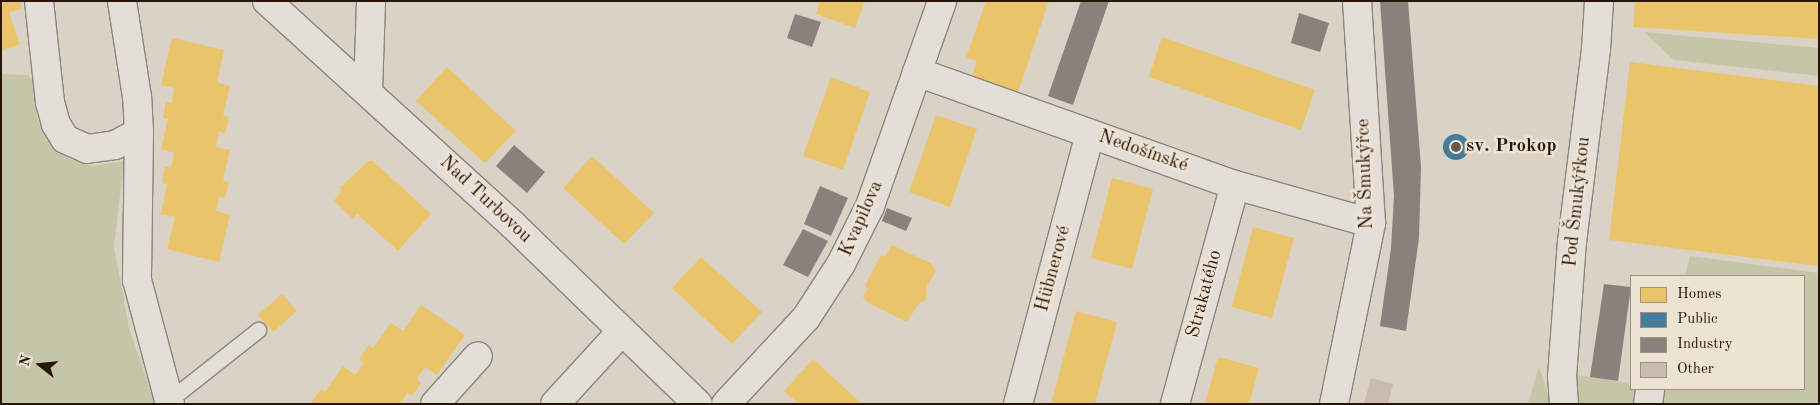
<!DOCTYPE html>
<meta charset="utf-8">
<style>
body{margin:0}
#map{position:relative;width:1820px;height:405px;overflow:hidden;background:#dad2c5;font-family:"Old Standard TT",serif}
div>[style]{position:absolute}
.green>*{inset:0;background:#c5c6a8}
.homes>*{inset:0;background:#e9c46a}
.public>*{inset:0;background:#457b9d}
.round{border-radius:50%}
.industry>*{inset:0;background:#8a817c}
.building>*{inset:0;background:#c9bab2}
.roads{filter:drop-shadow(1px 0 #8c857c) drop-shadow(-1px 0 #8c857c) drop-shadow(0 1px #8c857c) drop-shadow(0 -1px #8c857c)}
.service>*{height:15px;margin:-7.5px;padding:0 7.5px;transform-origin:7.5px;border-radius:7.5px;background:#e3dfd8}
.minor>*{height:28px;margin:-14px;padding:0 14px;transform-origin:14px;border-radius:14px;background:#e3dfd8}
.dots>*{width:14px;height:14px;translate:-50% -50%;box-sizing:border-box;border:2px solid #ede3d3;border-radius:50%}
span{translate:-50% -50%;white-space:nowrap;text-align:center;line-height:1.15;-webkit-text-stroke:5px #ede3d3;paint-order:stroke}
.poi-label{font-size:19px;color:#291408;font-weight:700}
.left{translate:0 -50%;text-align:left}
.street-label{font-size:19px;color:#291408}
.frame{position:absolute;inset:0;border:2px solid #291408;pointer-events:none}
.legend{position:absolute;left:1630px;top:275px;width:175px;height:115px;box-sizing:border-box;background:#ede3d3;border:1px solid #9f9082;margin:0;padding:6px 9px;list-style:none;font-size:15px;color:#291408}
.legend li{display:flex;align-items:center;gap:10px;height:25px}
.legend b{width:25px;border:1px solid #9f9082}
.north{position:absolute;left:15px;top:340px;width:50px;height:50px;-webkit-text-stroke:4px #ede3d3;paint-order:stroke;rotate:286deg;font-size:14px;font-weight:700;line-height:20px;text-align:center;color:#291408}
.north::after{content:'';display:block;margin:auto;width:18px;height:22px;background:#291408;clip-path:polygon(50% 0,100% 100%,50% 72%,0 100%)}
</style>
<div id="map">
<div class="green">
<div style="clip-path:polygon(1644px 32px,1819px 48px,1819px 76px,1674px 60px)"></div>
<div style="clip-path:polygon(1px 74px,28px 75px,36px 84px,37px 118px,51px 146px,70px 159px,92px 166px,124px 161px,114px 247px,129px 328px,155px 404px,1px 404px)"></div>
<div style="clip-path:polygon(1690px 256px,1819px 273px,1819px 404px,1655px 404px,1659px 389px,1804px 389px,1804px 276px,1685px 276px)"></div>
<div style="clip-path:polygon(1539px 367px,1551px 404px,1528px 404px)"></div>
<div style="clip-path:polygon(1570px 374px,1627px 383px,1634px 389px,1636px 404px,1571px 404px)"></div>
</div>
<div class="homes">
<div style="clip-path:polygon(1px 1px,20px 1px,22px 8px,9px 13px,20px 44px,1px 51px)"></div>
<div style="clip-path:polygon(820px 1px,865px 1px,855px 28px,816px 14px)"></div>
<div style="clip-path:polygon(986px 1px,1049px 1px,1018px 92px,972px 76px,977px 61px,966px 58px)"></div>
<div style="clip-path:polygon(1635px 1px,1819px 1px,1819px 39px,1633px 27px)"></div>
<div style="clip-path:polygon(1162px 37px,1315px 90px,1301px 130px,1149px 77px)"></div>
<div style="clip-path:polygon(172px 38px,224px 50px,217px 82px,230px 86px,223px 116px,229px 117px,225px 134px,219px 131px,216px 147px,230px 150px,223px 180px,229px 182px,225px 198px,219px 197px,216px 211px,230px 215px,219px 262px,167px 249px,175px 217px,161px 214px,167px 184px,162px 183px,165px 166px,171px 168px,174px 153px,161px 149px,168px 119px,163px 118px,166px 102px,172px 103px,174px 88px,161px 85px)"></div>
<div style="clip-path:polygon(1630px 62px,1819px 86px,1818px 266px,1609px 240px)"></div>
<div style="clip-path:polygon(447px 67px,516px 131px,485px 163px,416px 101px)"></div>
<div style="clip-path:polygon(831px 77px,870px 92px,843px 170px,803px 156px)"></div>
<div style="clip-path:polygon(936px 115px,977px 129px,950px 207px,909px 192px)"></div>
<div style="clip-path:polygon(592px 156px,654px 213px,624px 244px,563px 188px)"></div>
<div style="clip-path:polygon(368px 161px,373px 161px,431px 214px,398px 251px,357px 214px,353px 219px,334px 201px,342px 190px,340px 188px)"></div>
<div style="clip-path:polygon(1112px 178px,1153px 189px,1132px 269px,1091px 258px)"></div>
<div style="clip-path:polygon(1253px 227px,1294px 238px,1272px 318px,1232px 307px)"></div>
<div style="clip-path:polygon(892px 245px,932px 264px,936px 271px,927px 286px,926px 299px,917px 306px,907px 322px,867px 302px,863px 297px,868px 288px,865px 286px,881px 255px,885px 257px)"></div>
<div style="clip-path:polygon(701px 257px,762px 312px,732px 344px,672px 288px)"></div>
<div style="clip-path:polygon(282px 294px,297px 311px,273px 332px,258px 315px)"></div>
<div style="clip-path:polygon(421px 305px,465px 335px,437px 375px,425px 367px,417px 379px,421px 383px,412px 396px,407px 393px,400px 404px,311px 403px,321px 389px,325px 392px,343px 366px,355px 375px,364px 363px,359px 359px,369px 345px,373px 348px,391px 323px,403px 331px)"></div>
<div style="clip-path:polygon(1076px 311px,1117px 322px,1095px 404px,1051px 404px)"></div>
<div style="clip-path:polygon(1218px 357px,1259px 368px,1249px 404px,1205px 404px)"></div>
<div style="clip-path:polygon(813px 359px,862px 404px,799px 404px,784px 391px)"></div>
</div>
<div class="public">
<div class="round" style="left:1443px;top:134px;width:26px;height:26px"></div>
</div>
<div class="industry">
<div style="clip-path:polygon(1081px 1px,1109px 1px,1073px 105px,1048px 96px)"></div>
<div style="clip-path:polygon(1380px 1px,1408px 1px,1421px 167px,1419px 238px,1406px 331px,1380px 326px,1391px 248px,1394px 196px)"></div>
<div style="clip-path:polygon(1299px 13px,1329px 23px,1320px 52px,1291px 43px)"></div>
<div style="clip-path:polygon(795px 14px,821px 22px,812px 47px,787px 38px)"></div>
<div style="clip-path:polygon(514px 145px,545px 172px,527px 193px,496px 166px)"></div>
<div style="clip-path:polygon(820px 186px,848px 198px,831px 236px,804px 224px)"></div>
<div style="clip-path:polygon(887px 208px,912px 218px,906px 231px,882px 221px)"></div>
<div style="clip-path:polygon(803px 229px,828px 241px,808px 277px,783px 265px)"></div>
<div style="clip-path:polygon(1604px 284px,1631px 287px,1618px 381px,1590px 377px)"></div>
</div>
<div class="building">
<div style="clip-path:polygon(1371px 378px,1393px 384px,1388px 404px,1364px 404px)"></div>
</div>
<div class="roads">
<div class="service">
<div style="left:168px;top:401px;width:115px;rotate:-38.3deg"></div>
</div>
<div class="minor">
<div style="left:39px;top:1px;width:102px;rotate:83.8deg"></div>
<div style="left:50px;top:102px;width:23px;rotate:75deg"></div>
<div style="left:56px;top:124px;width:17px;rotate:59deg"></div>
<div style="left:65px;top:139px;width:24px;rotate:24deg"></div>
<div style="left:87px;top:149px;width:28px;rotate:-8deg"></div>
<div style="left:115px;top:145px;width:27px;rotate:-28deg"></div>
<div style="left:139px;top:132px;width:35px;rotate:-93deg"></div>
<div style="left:137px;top:97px;width:97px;rotate:-98.9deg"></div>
<div style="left:267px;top:1px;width:334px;rotate:42.3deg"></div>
<div style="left:514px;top:226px;width:256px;rotate:44.1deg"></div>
<div style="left:917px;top:72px;width:337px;rotate:19.6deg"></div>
<div style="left:1235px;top:185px;width:141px;rotate:15.6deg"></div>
<div style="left:368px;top:92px;width:91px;rotate:-88.1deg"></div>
<div style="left:139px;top:132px;width:148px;rotate:90.8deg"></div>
<div style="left:137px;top:280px;width:128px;rotate:75.1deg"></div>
<div style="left:435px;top:404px;width:64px;rotate:-48.1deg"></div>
<div style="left:555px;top:404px;width:99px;rotate:-47.5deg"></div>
<div style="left:726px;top:404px;width:117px;rotate:-47.1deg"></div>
<div style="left:806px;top:318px;width:64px;rotate:-57.1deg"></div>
<div style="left:841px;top:264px;width:65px;rotate:-63.4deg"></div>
<div style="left:870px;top:206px;width:217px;rotate:-70.6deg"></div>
<div style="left:1018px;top:404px;width:279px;rotate:-75.1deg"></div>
<div style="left:1175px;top:404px;width:227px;rotate:-74.7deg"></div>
<div style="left:1334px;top:404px;width:185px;rotate:-78.4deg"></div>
<div style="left:1371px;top:223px;width:222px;rotate:-93.6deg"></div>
<div style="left:1564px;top:404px;width:27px;rotate:-94deg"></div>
<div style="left:1562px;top:377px;width:135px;rotate:-85.8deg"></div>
<div style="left:1572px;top:242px;width:194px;rotate:-82.9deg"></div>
<div style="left:1596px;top:49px;width:48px;rotate:-86.4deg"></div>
<div style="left:1648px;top:404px;width:15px;rotate:-82deg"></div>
</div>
</div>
<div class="dots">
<div style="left:1456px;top:147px;background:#67564a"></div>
</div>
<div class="poi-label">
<span class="left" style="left:1466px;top:147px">sv. Prokop</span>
</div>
<div class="street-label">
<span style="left:1143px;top:152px;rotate:19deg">Nedošínské</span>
<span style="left:1366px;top:174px;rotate:-92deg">Na Šmukýřce</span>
<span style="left:485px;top:200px;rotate:43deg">Nad Turbovou</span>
<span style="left:1578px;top:202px;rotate:-84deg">Pod Šmukýřkou</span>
<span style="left:862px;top:219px;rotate:-66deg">Kvapilova</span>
<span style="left:1054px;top:269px;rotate:-75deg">Hübnerové</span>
<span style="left:1205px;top:294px;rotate:-75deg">Strakatého</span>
</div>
<div class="frame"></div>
<ul class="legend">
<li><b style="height:14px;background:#e9c46a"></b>Homes</li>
<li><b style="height:14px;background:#457b9d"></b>Public</li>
<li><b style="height:14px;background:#8a817c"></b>Industry</li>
<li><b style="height:14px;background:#c9bab2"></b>Other</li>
</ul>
<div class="north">N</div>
</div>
